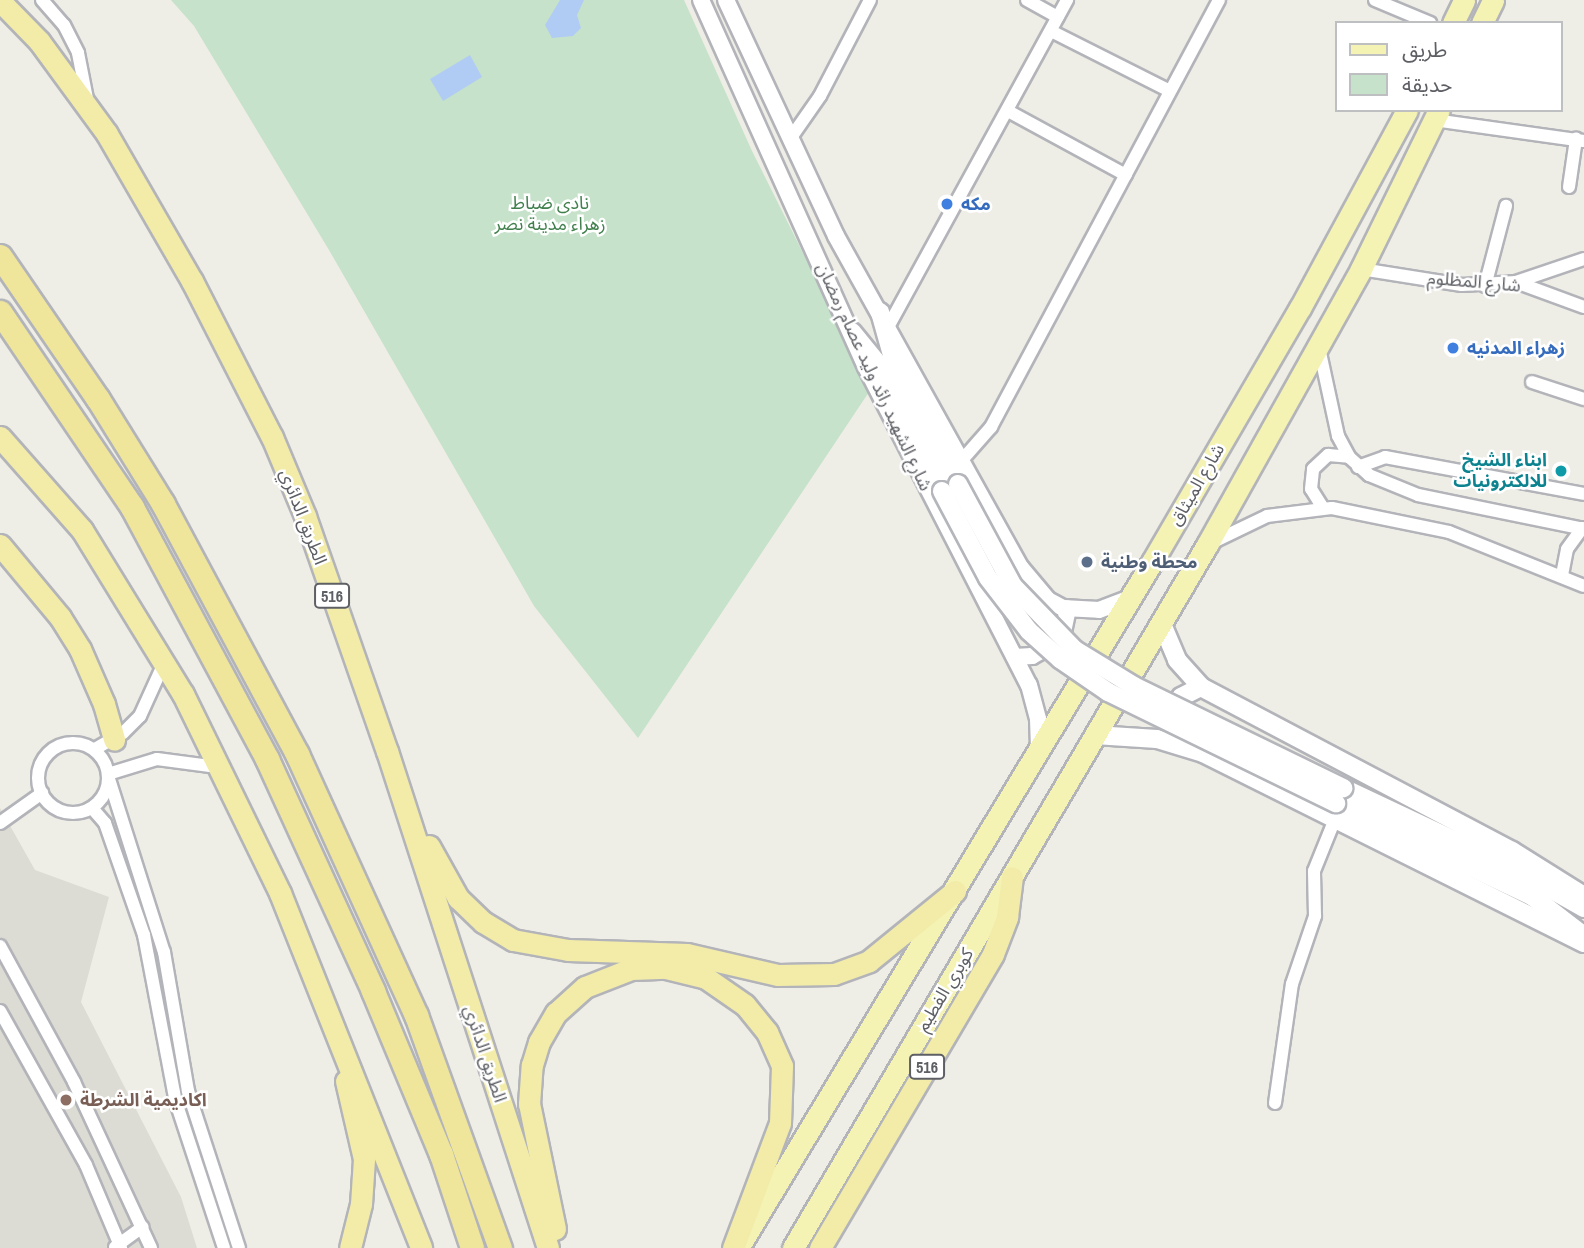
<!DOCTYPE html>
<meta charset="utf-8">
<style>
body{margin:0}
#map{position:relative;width:1584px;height:1248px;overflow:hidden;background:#eeede6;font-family:"Archivo Narrow","Noto Sans Arabic",sans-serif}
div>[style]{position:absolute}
.education>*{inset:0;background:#dddcd4}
.green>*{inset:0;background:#c6e2ca}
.water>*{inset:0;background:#b0ccf4}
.roads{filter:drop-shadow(2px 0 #b3b4b9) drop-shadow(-2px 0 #b3b4b9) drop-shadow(0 2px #b3b4b9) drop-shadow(0 -2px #b3b4b9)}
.minor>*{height:12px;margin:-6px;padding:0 6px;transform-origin:6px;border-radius:6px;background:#fff}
.minor>.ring{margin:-6px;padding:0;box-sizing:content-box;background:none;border:12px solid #fff;border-radius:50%}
.tertiary>*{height:16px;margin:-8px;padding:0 8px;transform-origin:8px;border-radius:8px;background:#fff}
.secondary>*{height:18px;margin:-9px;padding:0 9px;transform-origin:9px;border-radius:9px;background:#fff}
.primary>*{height:21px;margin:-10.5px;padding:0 10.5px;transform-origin:10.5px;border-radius:10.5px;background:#f4f3b4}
.trunk>*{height:21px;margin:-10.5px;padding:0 10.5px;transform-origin:10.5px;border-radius:10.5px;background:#f2eca8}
.motorway>*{height:23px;margin:-11.5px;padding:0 11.5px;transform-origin:11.5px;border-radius:11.5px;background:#efe69b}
.bridges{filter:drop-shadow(2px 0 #b4b6bb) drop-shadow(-2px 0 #b4b6bb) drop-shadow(0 2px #b4b6bb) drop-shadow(0 -2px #b4b6bb)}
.secondary-bridge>*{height:18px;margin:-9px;padding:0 9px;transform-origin:9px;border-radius:9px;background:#fff}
.dots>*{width:19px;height:19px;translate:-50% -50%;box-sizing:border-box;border:4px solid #fff;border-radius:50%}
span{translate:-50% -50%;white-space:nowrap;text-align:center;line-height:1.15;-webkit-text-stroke:5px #fff;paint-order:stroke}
.shield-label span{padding:2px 5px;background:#fff;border:2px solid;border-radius:5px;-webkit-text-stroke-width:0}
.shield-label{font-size:16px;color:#5d5f64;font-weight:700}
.park-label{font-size:18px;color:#41804d}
.shop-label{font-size:18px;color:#366cbe;font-weight:700}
.left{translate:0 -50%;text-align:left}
.street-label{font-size:18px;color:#5d5f64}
.culture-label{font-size:18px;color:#0d838f;font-weight:700}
.right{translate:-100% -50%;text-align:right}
.service-label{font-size:18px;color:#4e5e75;font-weight:700}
.education-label{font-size:18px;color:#785e54;font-weight:700}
.legend{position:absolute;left:1335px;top:21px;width:228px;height:91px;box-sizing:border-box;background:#fff;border:2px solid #bebfc1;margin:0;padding:9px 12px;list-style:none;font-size:21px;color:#5d5f64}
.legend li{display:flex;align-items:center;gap:14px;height:35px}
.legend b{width:35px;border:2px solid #bebfc1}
</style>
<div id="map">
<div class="education">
<div style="clip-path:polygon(0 808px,35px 870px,109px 897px,81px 1002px,181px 1197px,197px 1248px,0 1248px)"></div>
</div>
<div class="green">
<div style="clip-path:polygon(171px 0,684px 0,752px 151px,871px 389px,638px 738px,534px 606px,329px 250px,194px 26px)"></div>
</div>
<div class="water">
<div style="clip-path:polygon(560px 0,584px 0,577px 15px,581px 28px,573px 36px,552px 38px,545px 25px)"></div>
<div style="clip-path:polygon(470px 55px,482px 77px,443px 101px,430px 79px)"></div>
</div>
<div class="roads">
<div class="minor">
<div style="left:42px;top:0;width:33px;rotate:49deg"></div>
<div style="left:64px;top:25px;width:31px;rotate:63deg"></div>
<div style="left:78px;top:53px;width:52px;rotate:78.9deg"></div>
<div style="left:1027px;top:0;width:35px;rotate:29deg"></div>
<div style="left:1375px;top:0;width:60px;rotate:22.7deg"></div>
<div style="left:1051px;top:31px;width:133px;rotate:26.8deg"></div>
<div style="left:1008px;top:111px;width:134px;rotate:28.5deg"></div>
<div style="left:1434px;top:120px;width:151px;rotate:8deg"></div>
<div style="left:790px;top:139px;width:52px;rotate:-55.1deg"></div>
<div style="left:820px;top:96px;width:108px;rotate:-62.5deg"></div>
<div style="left:1569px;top:187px;width:49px;rotate:-81.7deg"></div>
<div style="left:1361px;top:269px;width:102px;rotate:9deg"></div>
<div style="left:1462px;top:285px;width:54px;rotate:-3.2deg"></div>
<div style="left:1516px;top:282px;width:72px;rotate:20.2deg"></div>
<div style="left:1516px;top:282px;width:72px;rotate:-18.7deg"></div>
<div style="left:1485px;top:286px;width:83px;rotate:-75.3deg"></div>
<div style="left:888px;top:327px;width:373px;rotate:-61.3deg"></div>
<div style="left:1319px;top:348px;width:90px;rotate:77.8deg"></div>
<div style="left:1338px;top:436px;width:24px;rotate:62deg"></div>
<div style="left:1349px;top:457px;width:27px;rotate:42deg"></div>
<div style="left:1369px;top:475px;width:53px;rotate:22.2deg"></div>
<div style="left:1418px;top:495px;width:169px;rotate:11.6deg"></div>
<div style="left:1532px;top:382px;width:55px;rotate:18.1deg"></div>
<div style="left:962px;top:460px;width:44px;rotate:-48.7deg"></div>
<div style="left:991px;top:427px;width:484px;rotate:-61.9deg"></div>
<div style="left:1358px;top:467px;width:29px;rotate:-20deg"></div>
<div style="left:1385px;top:457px;width:202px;rotate:10.5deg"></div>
<div style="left:1323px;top:508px;width:22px;rotate:-122deg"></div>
<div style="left:1311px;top:489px;width:20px;rotate:-84deg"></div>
<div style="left:1313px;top:469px;width:21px;rotate:-43deg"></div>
<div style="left:1328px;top:455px;width:21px;rotate:5deg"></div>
<div style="left:1211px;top:543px;width:62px;rotate:-25.7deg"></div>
<div style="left:1267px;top:516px;width:65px;rotate:-7deg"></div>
<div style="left:1332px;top:508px;width:119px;rotate:11.6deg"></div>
<div style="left:1449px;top:532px;width:145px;rotate:21.8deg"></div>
<div style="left:1562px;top:575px;width:26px;rotate:-79deg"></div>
<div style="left:1567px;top:549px;width:26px;rotate:-54deg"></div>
<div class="ring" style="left:38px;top:743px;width:58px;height:58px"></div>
<div style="left:95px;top:749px;width:32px;rotate:-30deg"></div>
<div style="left:123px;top:733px;width:24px;rotate:-45deg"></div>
<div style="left:140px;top:716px;width:58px;rotate:-65.6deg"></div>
<div style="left:108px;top:774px;width:51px;rotate:-17deg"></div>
<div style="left:157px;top:759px;width:61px;rotate:7.6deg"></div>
<div style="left:109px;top:779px;width:182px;rotate:72.4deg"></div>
<div style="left:164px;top:952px;width:141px;rotate:80.2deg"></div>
<div style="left:188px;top:1091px;width:165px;rotate:72deg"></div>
<div style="left:92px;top:808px;width:20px;rotate:49deg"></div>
<div style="left:105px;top:823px;width:119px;rotate:70.8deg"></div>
<div style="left:144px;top:935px;width:170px;rotate:79.2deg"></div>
<div style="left:176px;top:1102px;width:154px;rotate:71.8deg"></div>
<div style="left:0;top:823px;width:52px;rotate:-35.5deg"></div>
<div style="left:0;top:946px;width:155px;rotate:61.4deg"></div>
<div style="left:74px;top:1082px;width:183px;rotate:65.1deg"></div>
<div style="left:0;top:1011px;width:176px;rotate:60.8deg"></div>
<div style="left:86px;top:1165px;width:90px;rotate:67.1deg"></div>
<div style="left:1275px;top:1103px;width:120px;rotate:-81.9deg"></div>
<div style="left:1292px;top:984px;width:72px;rotate:-71.3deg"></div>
<div style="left:1315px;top:916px;width:45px;rotate:-91.3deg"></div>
<div style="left:1314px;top:871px;width:56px;rotate:-68deg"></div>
<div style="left:115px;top:1247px;width:34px;rotate:-36deg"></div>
</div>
<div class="tertiary">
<div style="left:701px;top:0;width:402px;rotate:65.8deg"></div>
<div style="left:866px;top:367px;width:357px;rotate:62.9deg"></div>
<div style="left:1029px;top:685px;width:35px;rotate:75deg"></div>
<div style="left:1038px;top:719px;width:28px;rotate:88deg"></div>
<div style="left:726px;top:0;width:260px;rotate:65deg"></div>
<div style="left:836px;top:236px;width:380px;rotate:60.9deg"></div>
<div style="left:1021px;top:568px;width:42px;rotate:49.8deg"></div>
<div style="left:1048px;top:600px;width:17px;rotate:28deg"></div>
<div style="left:1063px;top:608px;width:36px;rotate:3deg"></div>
<div style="left:1099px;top:610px;width:33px;rotate:-21deg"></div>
<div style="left:1015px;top:657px;width:17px;rotate:-3deg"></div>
<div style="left:1032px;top:656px;width:25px;rotate:-29deg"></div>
<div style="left:1054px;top:644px;width:15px;rotate:-53deg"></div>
<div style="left:1063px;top:632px;width:24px;rotate:-78deg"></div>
</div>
<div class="secondary">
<div style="left:880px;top:312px;width:45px;rotate:74.4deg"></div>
<div style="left:892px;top:355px;width:145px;rotate:62.9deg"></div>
<div style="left:852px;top:332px;width:49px;rotate:50.8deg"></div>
<div style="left:883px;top:370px;width:135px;rotate:64deg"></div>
<div style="left:1162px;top:624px;width:39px;rotate:67deg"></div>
<div style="left:1177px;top:660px;width:36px;rotate:48deg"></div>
<div style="left:1201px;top:687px;width:352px;rotate:27.8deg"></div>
<div style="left:1512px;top:851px;width:85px;rotate:32deg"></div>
<div style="left:1169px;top:719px;width:25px;rotate:-61deg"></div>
<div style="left:1181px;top:697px;width:22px;rotate:-27deg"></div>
<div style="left:1095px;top:735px;width:62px;rotate:3.7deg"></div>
<div style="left:1157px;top:739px;width:48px;rotate:16.9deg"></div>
<div style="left:1203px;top:753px;width:426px;rotate:26.5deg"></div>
<div style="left:1343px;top:788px;width:190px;rotate:25.2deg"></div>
<div style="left:1515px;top:869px;width:79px;rotate:29.5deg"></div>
<div style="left:1336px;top:803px;width:217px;rotate:25.4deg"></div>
<div style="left:1532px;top:896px;width:59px;rotate:37.5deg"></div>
</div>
<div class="primary">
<div style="left:1453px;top:23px;width:25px;rotate:-64deg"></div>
<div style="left:1482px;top:23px;width:25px;rotate:-64deg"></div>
<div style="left:741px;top:1243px;width:795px;rotate:-58.89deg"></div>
<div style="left:1152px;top:562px;width:294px;rotate:-59.8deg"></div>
<div style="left:1300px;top:308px;width:225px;rotate:-61.6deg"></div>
<div style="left:793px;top:1248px;width:816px;rotate:-59.51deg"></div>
<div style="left:1207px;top:545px;width:316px;rotate:-60.8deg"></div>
<div style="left:1361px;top:269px;width:177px;rotate:-63.9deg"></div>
</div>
<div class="trunk">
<div style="left:0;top:1px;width:56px;rotate:45.7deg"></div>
<div style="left:39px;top:41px;width:115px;rotate:53.8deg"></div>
<div style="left:107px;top:134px;width:170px;rotate:60deg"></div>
<div style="left:192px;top:281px;width:175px;rotate:62.9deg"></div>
<div style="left:272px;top:437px;width:86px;rotate:67.3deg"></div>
<div style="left:305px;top:516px;width:249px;rotate:70.8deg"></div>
<div style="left:387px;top:751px;width:522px;rotate:72.05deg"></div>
<div style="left:0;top:437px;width:124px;rotate:48.6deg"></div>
<div style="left:82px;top:530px;width:193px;rotate:58.4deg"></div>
<div style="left:183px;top:694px;width:221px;rotate:64deg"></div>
<div style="left:280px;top:893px;width:382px;rotate:68.3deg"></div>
<div style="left:0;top:545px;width:94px;rotate:50.2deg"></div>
<div style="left:60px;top:617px;width:38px;rotate:58deg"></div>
<div style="left:80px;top:649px;width:60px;rotate:66.4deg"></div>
<div style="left:104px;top:704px;width:37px;rotate:74deg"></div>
<div style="left:429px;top:846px;width:60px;rotate:60.9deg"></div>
<div style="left:458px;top:898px;width:35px;rotate:44deg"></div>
<div style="left:483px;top:922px;width:35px;rotate:31deg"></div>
<div style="left:513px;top:940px;width:56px;rotate:10.3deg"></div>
<div style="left:568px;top:950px;width:119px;rotate:1.9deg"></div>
<div style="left:687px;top:954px;width:93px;rotate:13deg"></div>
<div style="left:778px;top:975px;width:56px;rotate:-1deg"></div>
<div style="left:834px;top:974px;width:37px;rotate:-20deg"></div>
<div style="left:869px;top:961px;width:111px;rotate:-39.1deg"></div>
<div style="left:346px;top:1081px;width:80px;rotate:77deg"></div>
<div style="left:364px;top:1159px;width:45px;rotate:93.8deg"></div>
<div style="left:361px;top:1204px;width:45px;rotate:104deg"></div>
<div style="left:555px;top:1229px;width:128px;rotate:-101.7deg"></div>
<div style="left:529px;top:1104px;width:39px;rotate:-86deg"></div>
<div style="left:532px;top:1065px;width:24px;rotate:-73deg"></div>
<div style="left:539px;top:1042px;width:34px;rotate:-60deg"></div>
<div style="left:556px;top:1013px;width:39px;rotate:-42deg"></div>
<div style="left:585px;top:987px;width:49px;rotate:-21.4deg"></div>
<div style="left:631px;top:969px;width:35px;rotate:-2deg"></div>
<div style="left:666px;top:968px;width:41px;rotate:14deg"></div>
<div style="left:706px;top:978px;width:47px;rotate:34.7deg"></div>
<div style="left:745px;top:1005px;width:35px;rotate:51deg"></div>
<div style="left:767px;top:1032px;width:37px;rotate:66deg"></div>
<div style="left:782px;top:1066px;width:57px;rotate:92deg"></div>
<div style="left:780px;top:1123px;width:134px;rotate:110.6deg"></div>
<div style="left:820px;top:1248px;width:341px;rotate:-59.5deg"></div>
<div style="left:993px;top:954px;width:40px;rotate:-69deg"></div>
<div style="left:1007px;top:917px;width:40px;rotate:-82.9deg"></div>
</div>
<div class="motorway">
<div style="left:0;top:256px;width:173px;rotate:55.6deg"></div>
<div style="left:98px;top:399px;width:123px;rotate:58.2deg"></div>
<div style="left:163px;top:504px;width:284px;rotate:61.8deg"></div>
<div style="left:297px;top:754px;width:287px;rotate:65.5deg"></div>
<div style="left:416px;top:1015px;width:248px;rotate:70.2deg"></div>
<div style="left:0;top:312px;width:235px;rotate:55.9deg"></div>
<div style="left:132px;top:507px;width:286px;rotate:61.8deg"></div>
<div style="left:267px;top:759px;width:255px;rotate:65.4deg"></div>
<div style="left:373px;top:991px;width:177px;rotate:67.4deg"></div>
<div style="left:441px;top:1154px;width:99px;rotate:71.7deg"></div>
</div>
</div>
<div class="bridges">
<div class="secondary-bridge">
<div style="left:958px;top:484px;width:116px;rotate:61.7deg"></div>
<div style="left:1013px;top:586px;width:89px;rotate:45.9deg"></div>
<div style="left:1075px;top:650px;width:69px;rotate:31.4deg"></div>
<div style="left:1134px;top:686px;width:233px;rotate:26deg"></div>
<div style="left:942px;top:491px;width:98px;rotate:62.1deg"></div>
<div style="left:988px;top:578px;width:67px;rotate:52.3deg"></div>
<div style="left:1029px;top:631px;width:42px;rotate:42.1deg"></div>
<div style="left:1060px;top:659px;width:58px;rotate:34.5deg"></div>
<div style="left:1108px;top:692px;width:254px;rotate:26deg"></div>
</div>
</div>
<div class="dots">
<div style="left:947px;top:204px;background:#3f7fe0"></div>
<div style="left:1453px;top:348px;background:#3f7fe0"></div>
<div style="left:1561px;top:471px;background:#0f9aa8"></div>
<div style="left:1087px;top:562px;background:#5c6f8a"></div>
<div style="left:66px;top:1100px;background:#8d6e63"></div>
</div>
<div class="shield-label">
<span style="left:332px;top:596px">516</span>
<span style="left:927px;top:1067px">516</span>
</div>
<div class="park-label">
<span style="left:550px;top:214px">نادى ضباط<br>زهراء مدينة نصر</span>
</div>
<div class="shop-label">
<span class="left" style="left:961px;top:204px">مكه</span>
<span class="left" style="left:1467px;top:348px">زهراء المدنيه</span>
</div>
<div class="street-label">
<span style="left:1474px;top:282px;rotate:5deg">شارع المظلوم</span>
<span style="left:874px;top:377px;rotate:65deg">شارع الشهيد رائد وليد عصام رمضان</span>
<span style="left:1197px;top:485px;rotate:-60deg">شارع الميثاق</span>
<span style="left:303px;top:517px;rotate:69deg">الطريق الدائري</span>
<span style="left:945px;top:990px;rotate:-59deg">كوبري الفطيم</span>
<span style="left:485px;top:1054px;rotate:72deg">الطريق الدائري</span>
</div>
<div class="culture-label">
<span class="right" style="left:1547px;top:471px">ابناء الشيخ<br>للالكترونيات</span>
</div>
<div class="service-label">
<span class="left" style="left:1101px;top:562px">محطة وطنية</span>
</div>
<div class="education-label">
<span class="left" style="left:80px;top:1100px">اكاديمية الشرطة</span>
</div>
<ul class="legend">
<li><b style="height:9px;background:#f4f3b4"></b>طريق</li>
<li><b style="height:19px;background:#c6e2ca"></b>حديقة</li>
</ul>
</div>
